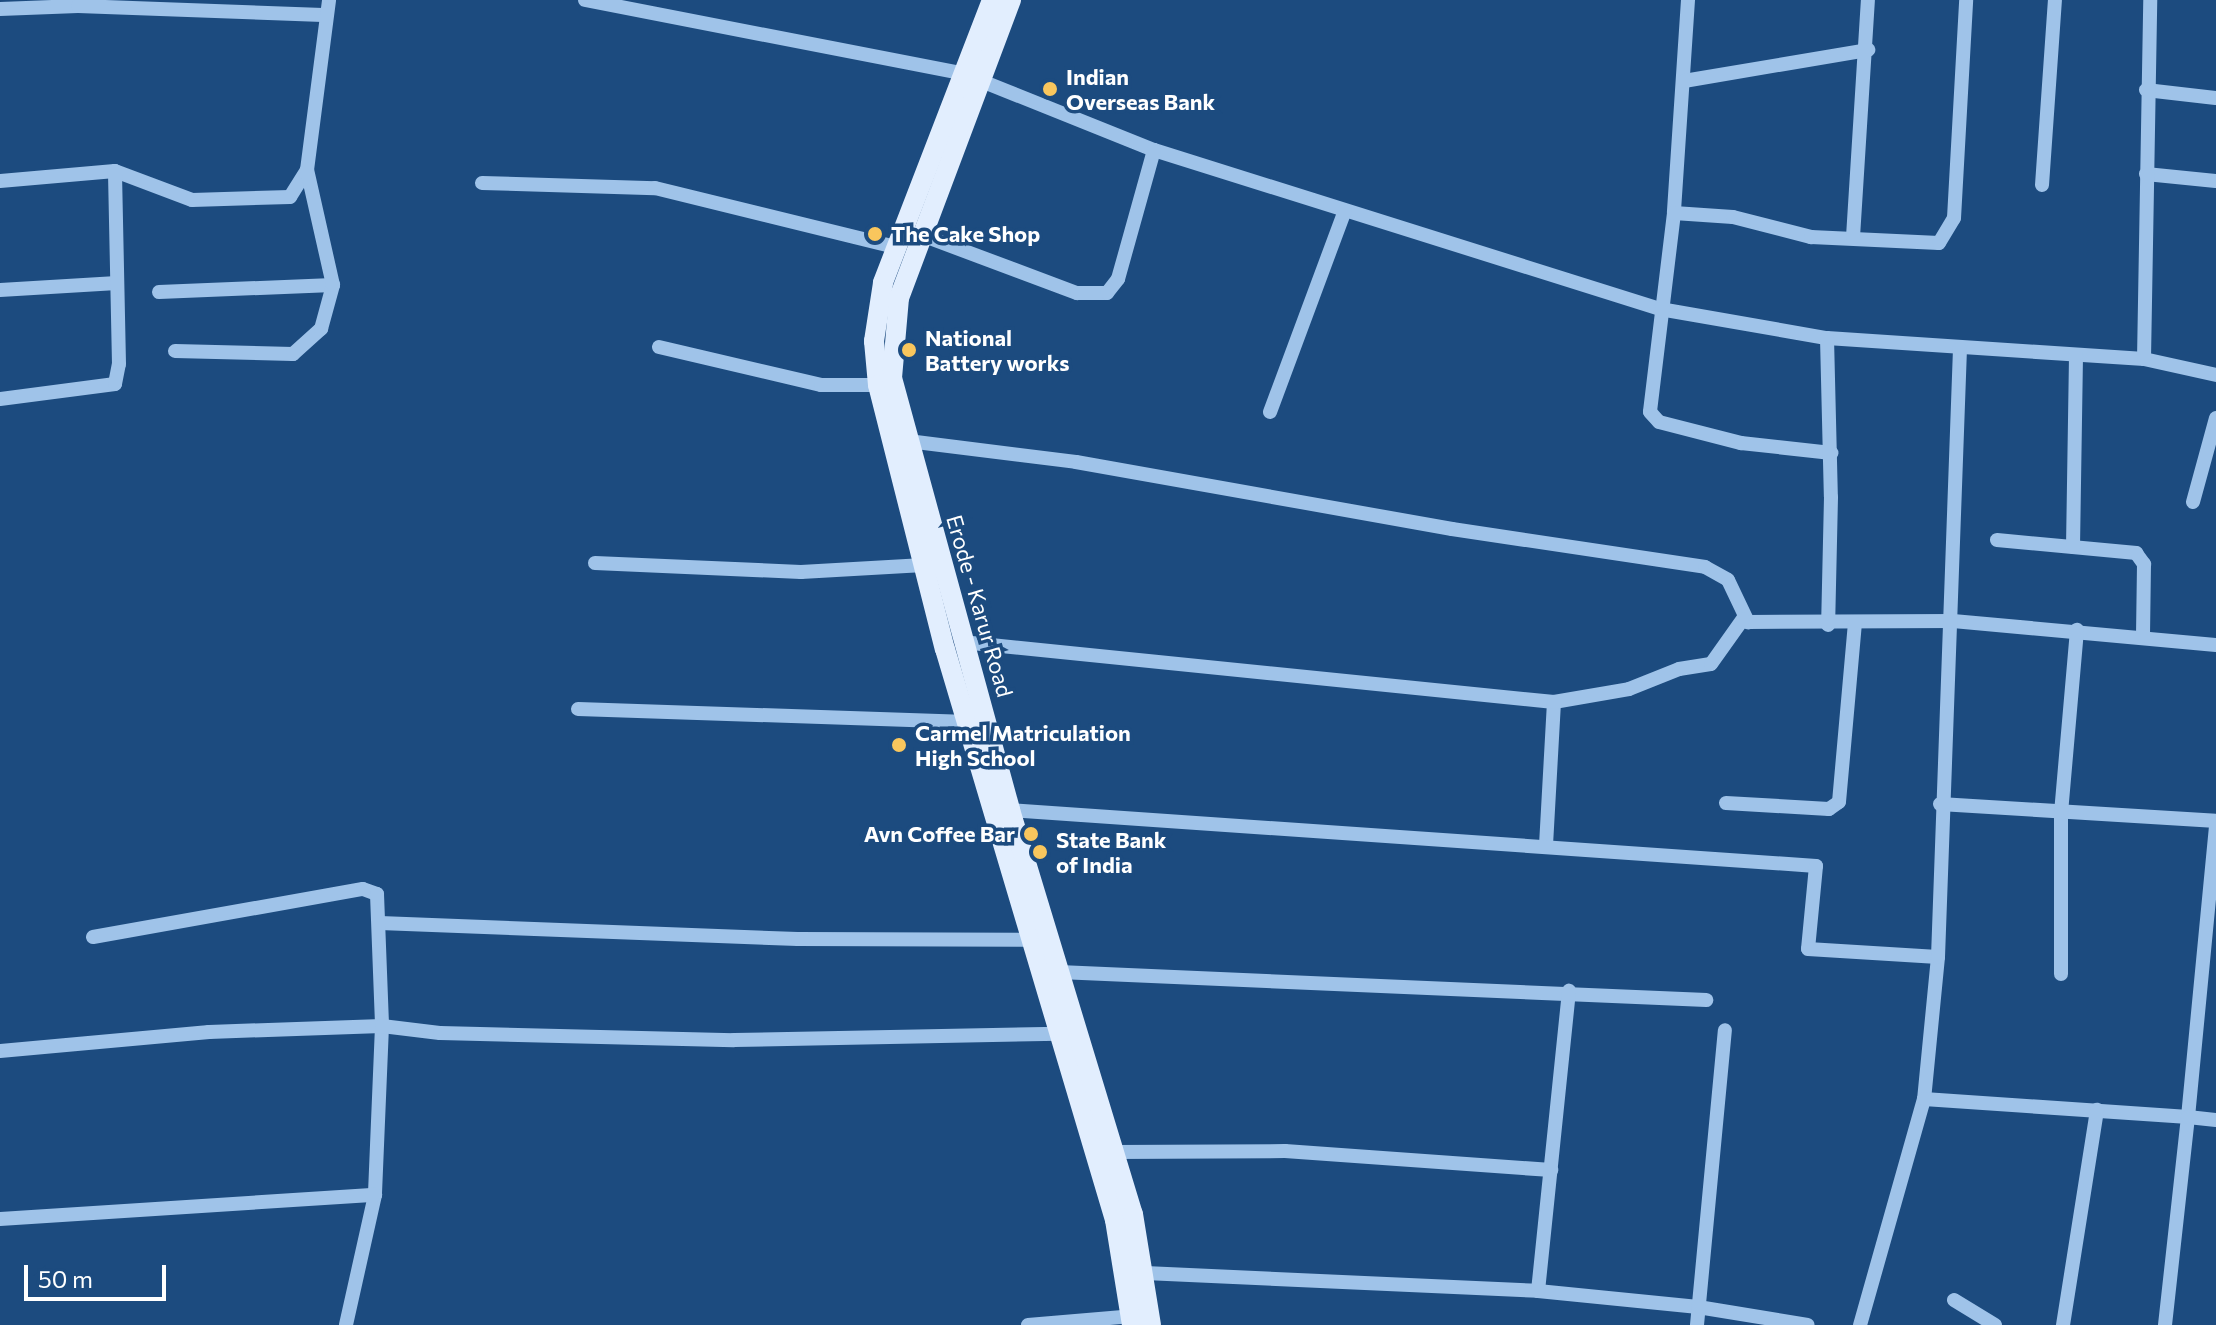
<!DOCTYPE html>
<style>
body{margin:0}
#map{position:relative;width:2216px;height:1325px;overflow:hidden;background:#1c4b7f;font-family:Commissioner,sans-serif}
div>[style]{position:absolute}
.minor>*{height:14px;margin:-7px;padding:0 7px;transform-origin:7px;border-radius:7px;background:#9fc3e9}
.major>*{height:20px;margin:-10px;padding:0 10px;transform-origin:10px;border-radius:10px;background:#e2eefe}
.dots>*{width:22px;height:22px;translate:-50% -50%;box-sizing:border-box;border:4px solid #1c4b7f;border-radius:50%}
span{translate:-50% -50%;white-space:nowrap;text-align:center;line-height:1.15;-webkit-text-stroke:7px #1c4b7f;paint-order:stroke}
.poi-label{font-size:22px;color:#fff;font-weight:700}
.left{translate:0 -50%;text-align:left}
.right{translate:-100% -50%;text-align:right}
.street-label{font-size:22px;color:#fff}
.scale{position:absolute;left:24px;top:1265px;width:142px;height:36px;box-sizing:border-box;border:4px solid #fff;border-top:0;padding-left:10px;font-size:24px;line-height:28px;white-space:nowrap;color:#fff;-webkit-text-stroke:6px #1c4b7f;paint-order:stroke}
</style>
<div id="map">
<div class="minor">
<div style="left:585px;top:0;width:386px;rotate:11deg"></div>
<div style="left:964px;top:74px;width:205px;rotate:21.8deg"></div>
<div style="left:1154px;top:150px;width:530px;rotate:17.44deg"></div>
<div style="left:1660px;top:309px;width:169px;rotate:9.9deg"></div>
<div style="left:1827px;top:338px;width:318px;rotate:3.8deg"></div>
<div style="left:2144px;top:359px;width:74px;rotate:12.5deg"></div>
<div style="left:1688px;top:0;width:213px;rotate:93.8deg"></div>
<div style="left:1674px;top:213px;width:200px;rotate:96.9deg"></div>
<div style="left:1650px;top:412px;width:13px;rotate:48deg"></div>
<div style="left:1659px;top:422px;width:85px;rotate:14.4deg"></div>
<div style="left:1741px;top:443px;width:91px;rotate:6.3deg"></div>
<div style="left:0;top:9px;width:78px;rotate:-2.2deg"></div>
<div style="left:78px;top:6px;width:245px;rotate:2.1deg"></div>
<div style="left:1684px;top:81px;width:187px;rotate:-9.6deg"></div>
<div style="left:2146px;top:90px;width:70px;rotate:6.5deg"></div>
<div style="left:2146px;top:174px;width:70px;rotate:5.7deg"></div>
<div style="left:0;top:181px;width:115px;rotate:-5deg"></div>
<div style="left:115px;top:171px;width:82px;rotate:20.6deg"></div>
<div style="left:192px;top:200px;width:98px;rotate:-1.8deg"></div>
<div style="left:290px;top:197px;width:32px;rotate:-58deg"></div>
<div style="left:307px;top:170px;width:171px;rotate:-82.6deg"></div>
<div style="left:482px;top:183px;width:173px;rotate:1.7deg"></div>
<div style="left:655px;top:188px;width:247px;rotate:13.8deg"></div>
<div style="left:2042px;top:185px;width:185px;rotate:-86deg"></div>
<div style="left:1674px;top:213px;width:59px;rotate:3.9deg"></div>
<div style="left:1733px;top:217px;width:81px;rotate:14.4deg"></div>
<div style="left:1811px;top:237px;width:128px;rotate:2.7deg"></div>
<div style="left:1939px;top:243px;width:29px;rotate:-59deg"></div>
<div style="left:1954px;top:218px;width:218px;rotate:-86.8deg"></div>
<div style="left:919px;top:234px;width:169px;rotate:20.5deg"></div>
<div style="left:1077px;top:293px;width:30px"></div>
<div style="left:1107px;top:293px;width:18px;rotate:-52deg"></div>
<div style="left:1118px;top:279px;width:134px;rotate:-74.4deg"></div>
<div style="left:1853px;top:237px;width:237px;rotate:-86.4deg"></div>
<div style="left:0;top:290px;width:117px;rotate:-3.4deg"></div>
<div style="left:159px;top:292px;width:174px;rotate:-2.3deg"></div>
<div style="left:1827px;top:338px;width:159px;rotate:88.6deg"></div>
<div style="left:1831px;top:497px;width:128px;rotate:91.3deg"></div>
<div style="left:659px;top:347px;width:166px;rotate:13.2deg"></div>
<div style="left:821px;top:385px;width:57px"></div>
<div style="left:175px;top:351px;width:118px;rotate:1.5deg"></div>
<div style="left:293px;top:354px;width:38px;rotate:-42deg"></div>
<div style="left:321px;top:329px;width:46px;rotate:-74.7deg"></div>
<div style="left:333px;top:285px;width:118px;rotate:-102.7deg"></div>
<div style="left:2144px;top:359px;width:359px;rotate:-89deg"></div>
<div style="left:0;top:399px;width:116px;rotate:-7.4deg"></div>
<div style="left:115px;top:384px;width:20px;rotate:-79deg"></div>
<div style="left:119px;top:364px;width:193px;rotate:-91.2deg"></div>
<div style="left:1270px;top:412px;width:215px;rotate:-69.6deg"></div>
<div style="left:908px;top:441px;width:169px;rotate:7.1deg"></div>
<div style="left:1076px;top:462px;width:382px;rotate:10.1deg"></div>
<div style="left:1452px;top:529px;width:256px;rotate:8.5deg"></div>
<div style="left:1705px;top:567px;width:26px;rotate:29deg"></div>
<div style="left:1728px;top:580px;width:47px;rotate:64.5deg"></div>
<div style="left:1748px;top:622px;width:205px;rotate:-0.3deg"></div>
<div style="left:1953px;top:621px;width:264px;rotate:5.2deg"></div>
<div style="left:2193px;top:502px;width:87px;rotate:-74.7deg"></div>
<div style="left:1997px;top:540px;width:140px;rotate:5.3deg"></div>
<div style="left:2136px;top:553px;width:14px;rotate:54deg"></div>
<div style="left:2144px;top:564px;width:72px;rotate:90.8deg"></div>
<div style="left:2073px;top:547px;width:191px;rotate:-89.1deg"></div>
<div style="left:595px;top:563px;width:206px;rotate:2.5deg"></div>
<div style="left:801px;top:572px;width:123px;rotate:-3.3deg"></div>
<div style="left:962px;top:642px;width:595px;rotate:5.79deg"></div>
<div style="left:1554px;top:702px;width:145px;rotate:93.2deg"></div>
<div style="left:1554px;top:702px;width:76px;rotate:-9.8deg"></div>
<div style="left:1629px;top:689px;width:54px;rotate:-21.8deg"></div>
<div style="left:1679px;top:669px;width:32px;rotate:-9deg"></div>
<div style="left:1711px;top:664px;width:55px;rotate:-54.6deg"></div>
<div style="left:578px;top:709px;width:398px;rotate:1.9deg"></div>
<div style="left:1726px;top:803px;width:103px;rotate:3.3deg"></div>
<div style="left:1829px;top:809px;width:12px;rotate:-35deg"></div>
<div style="left:1839px;top:802px;width:179px;rotate:-84.9deg"></div>
<div style="left:1940px;top:804px;width:277px;rotate:3.5deg"></div>
<div style="left:1010px;top:810px;width:808px;rotate:3.97deg"></div>
<div style="left:1816px;top:866px;width:83px;rotate:95.5deg"></div>
<div style="left:1808px;top:949px;width:130px;rotate:3.5deg"></div>
<div style="left:1938px;top:957px;width:143px;rotate:95.6deg"></div>
<div style="left:1924px;top:1099px;width:235px;rotate:105.8deg"></div>
<div style="left:380px;top:923px;width:418px;rotate:2.2deg"></div>
<div style="left:798px;top:939px;width:233px;rotate:0.2deg"></div>
<div style="left:93px;top:937px;width:274px;rotate:-10.1deg"></div>
<div style="left:363px;top:889px;width:15px;rotate:20deg"></div>
<div style="left:377px;top:894px;width:132px;rotate:87.8deg"></div>
<div style="left:382px;top:1026px;width:169px;rotate:92.4deg"></div>
<div style="left:375px;top:1195px;width:133px;rotate:102.6deg"></div>
<div style="left:1938px;top:957px;width:608px;rotate:-87.93deg"></div>
<div style="left:1059px;top:972px;width:648px;rotate:2.48deg"></div>
<div style="left:2061px;top:974px;width:161px;rotate:-90deg"></div>
<div style="left:2061px;top:813px;width:184px;rotate:-85deg"></div>
<div style="left:0;top:1051px;width:210px;rotate:-5.2deg"></div>
<div style="left:209px;top:1032px;width:173px;rotate:-2deg"></div>
<div style="left:382px;top:1026px;width:58px;rotate:6.9deg"></div>
<div style="left:440px;top:1033px;width:294px;rotate:1.4deg"></div>
<div style="left:734px;top:1040px;width:325px;rotate:-1.1deg"></div>
<div style="left:1924px;top:1099px;width:265px;rotate:3.9deg"></div>
<div style="left:2188px;top:1117px;width:294px;rotate:-84.5deg"></div>
<div style="left:1114px;top:1152px;width:171px;rotate:-0.3deg"></div>
<div style="left:1285px;top:1151px;width:267px;rotate:4.1deg"></div>
<div style="left:0;top:1219px;width:376px;rotate:-3.7deg"></div>
<div style="left:1145px;top:1273px;width:393px;rotate:2.6deg"></div>
<div style="left:1538px;top:1291px;width:161px;rotate:5.7deg"></div>
<div style="left:1698px;top:1307px;width:111px;rotate:9.3deg"></div>
<div style="left:1538px;top:1291px;width:302px;rotate:-84.1deg"></div>
<div style="left:1954px;top:1300px;width:48px;rotate:31.4deg"></div>
<div style="left:1028px;top:1325px;width:104px;rotate:-4.9deg"></div>
<div style="left:1697px;top:1325px;width:296px;rotate:-84.6deg"></div>
<div style="left:2063px;top:1325px;width:218px;rotate:-81deg"></div>
<div style="left:2165px;top:1325px;width:209px;rotate:-83.7deg"></div>
<div style="left:2188px;top:1117px;width:28px;rotate:6deg"></div>
</div>
<div class="major">
<div style="left:992px;top:0;width:303px;rotate:111.1deg"></div>
<div style="left:883px;top:283px;width:59px;rotate:98.8deg"></div>
<div style="left:874px;top:341px;width:44px;rotate:84.8deg"></div>
<div style="left:878px;top:385px;width:272px;rotate:75.8deg"></div>
<div style="left:945px;top:649px;width:596px;rotate:73.42deg"></div>
<div style="left:1115px;top:1220px;width:106px;rotate:80.8deg"></div>
<div style="left:1011px;top:0;width:318px;rotate:110.6deg"></div>
<div style="left:899px;top:298px;width:80px;rotate:95deg"></div>
<div style="left:892px;top:378px;width:448px;rotate:74.7deg"></div>
<div style="left:1010px;top:810px;width:422px;rotate:73.1deg"></div>
<div style="left:1133px;top:1214px;width:112px;rotate:80.8deg"></div>
</div>
<div class="dots">
<div style="left:1050px;top:89px;background:#f9c65d"></div>
<div style="left:875px;top:234px;background:#f9c65d"></div>
<div style="left:909px;top:350px;background:#f9c65d"></div>
<div style="left:899px;top:745px;background:#f9c65d"></div>
<div style="left:1031px;top:834px;background:#f9c65d"></div>
<div style="left:1040px;top:852px;background:#f9c65d"></div>
</div>
<div class="poi-label">
<span class="left" style="left:1066px;top:89px">Indian<br>Overseas Bank</span>
<span class="left" style="left:891px;top:234px">The Cake Shop</span>
<span class="left" style="left:925px;top:350px">National<br>Battery works</span>
<span class="left" style="left:915px;top:745px">Carmel Matriculation<br>High School</span>
<span class="right" style="left:1015px;top:834px">Avn Coffee Bar</span>
<span class="left" style="left:1056px;top:852px">State Bank<br>of India</span>
</div>
<div class="street-label">
<span style="left:980px;top:606px;rotate:74deg">Erode - Karur Road</span>
</div>
<div class="scale">50 m</div>
</div>
